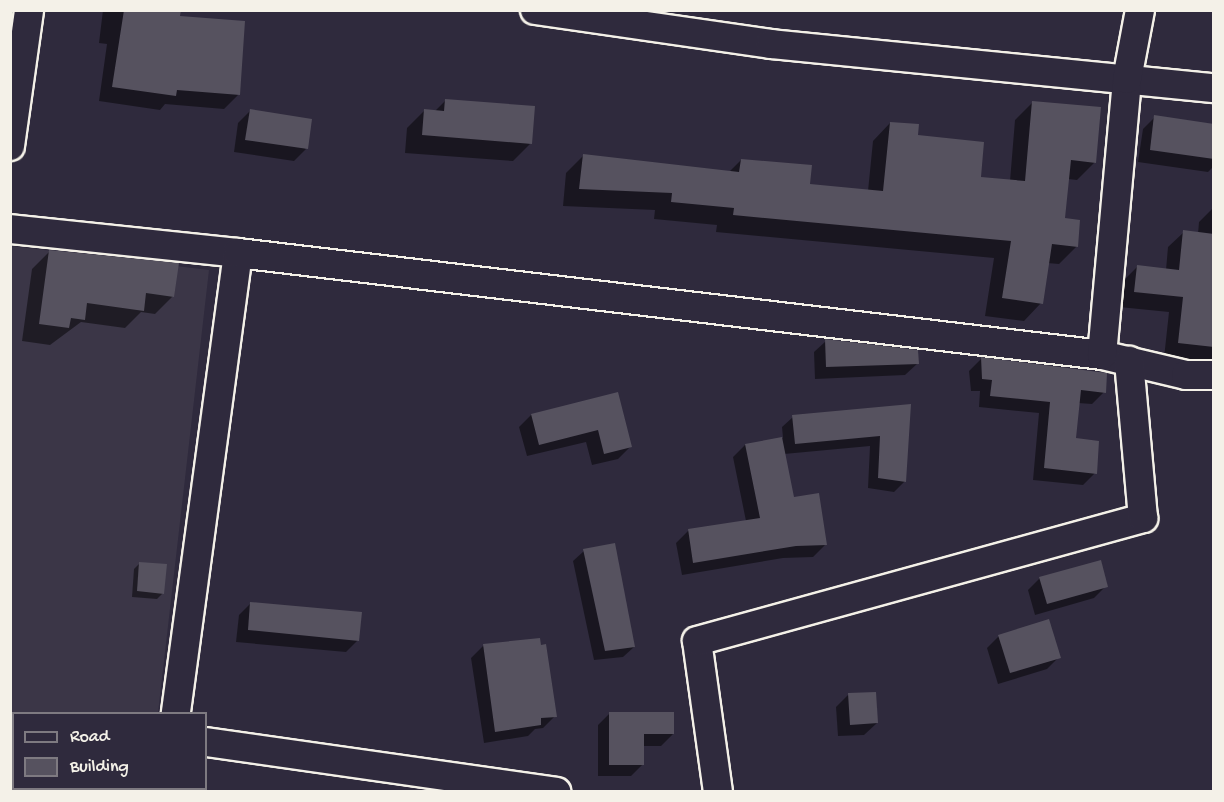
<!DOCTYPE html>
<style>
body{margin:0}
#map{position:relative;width:1224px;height:802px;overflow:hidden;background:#2f2a3d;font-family:"Gochi Hand",sans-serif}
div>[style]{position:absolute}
.built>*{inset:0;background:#3b3647}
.shadow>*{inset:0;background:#0007}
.building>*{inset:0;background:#56525f}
.roads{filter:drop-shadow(2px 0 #f4f1e8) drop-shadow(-2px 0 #f4f1e8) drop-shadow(0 2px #f4f1e8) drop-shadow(0 -2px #f4f1e8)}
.minor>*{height:28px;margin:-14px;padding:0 14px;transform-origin:14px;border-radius:14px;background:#2f2a3d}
span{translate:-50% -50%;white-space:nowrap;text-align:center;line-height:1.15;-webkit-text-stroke:5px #2f2a3d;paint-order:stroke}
.frame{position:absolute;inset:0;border:12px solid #f4f1e8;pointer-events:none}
.legend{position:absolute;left:12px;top:712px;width:195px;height:78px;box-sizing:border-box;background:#2f2a3d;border:2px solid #7e7a81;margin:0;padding:8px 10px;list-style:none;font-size:18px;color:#f4f1e8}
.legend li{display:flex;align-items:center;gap:12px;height:30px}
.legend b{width:30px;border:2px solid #7e7a81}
</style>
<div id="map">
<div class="built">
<div style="clip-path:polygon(11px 246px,209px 270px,158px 713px,14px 714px,14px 788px,150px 789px,150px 791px,11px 792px)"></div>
</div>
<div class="shadow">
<div style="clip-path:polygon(103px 10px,179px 10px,178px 18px,238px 95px,224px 109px,165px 104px,160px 110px,99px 101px,107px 44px,99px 43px)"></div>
<div style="clip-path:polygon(445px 101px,530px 144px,513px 161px,405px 153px,407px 128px,425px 110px,435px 111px)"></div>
<div style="clip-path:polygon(1033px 102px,1095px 162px,1077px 180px,1068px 179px,1064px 220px,1077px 246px,1059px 264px,1047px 263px,1041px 303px,1024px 321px,985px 316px,994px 258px,716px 232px,717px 225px,654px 219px,655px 210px,563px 206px,566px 173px,584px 155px,729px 172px,741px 160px,809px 186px,868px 191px,873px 141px,890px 123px,979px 178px,1010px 181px,1015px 120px)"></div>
<div style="clip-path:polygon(250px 111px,306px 149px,294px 161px,234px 152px,238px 123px)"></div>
<div style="clip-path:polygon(1155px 117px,1214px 126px,1214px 166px,1208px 172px,1138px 162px,1143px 129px)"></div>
<div style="clip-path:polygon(1214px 207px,1214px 361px,1164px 358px,1169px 312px,1119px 307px,1122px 282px,1137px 267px,1166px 270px,1168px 247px,1184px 232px,1198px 234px,1199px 222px)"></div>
<div style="clip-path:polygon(50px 251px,173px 296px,155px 314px,141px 312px,125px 328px,81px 322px,50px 345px,22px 341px,32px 269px)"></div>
<div style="clip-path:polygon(826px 341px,918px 363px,905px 375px,815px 379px,814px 352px)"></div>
<div style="clip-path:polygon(981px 359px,1104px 392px,1092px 404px,1078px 403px,1074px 440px,1095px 473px,1083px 485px,1033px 480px,1039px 413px,979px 407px,980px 391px,971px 391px,969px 371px)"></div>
<div style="clip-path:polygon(617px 394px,630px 447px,618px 459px,592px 465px,586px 442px,527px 456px,519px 427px,531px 415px)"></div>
<div style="clip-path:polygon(909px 406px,905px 481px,894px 492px,868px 488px,870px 446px,784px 454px,793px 498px,825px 545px,813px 557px,783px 558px,682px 575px,676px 543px,688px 531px,746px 521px,733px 457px,745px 445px,783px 438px,782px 427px,793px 417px)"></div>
<div style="clip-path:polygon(584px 551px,634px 647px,623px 657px,594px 660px,573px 561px)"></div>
<div style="clip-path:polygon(140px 563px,163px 593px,157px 599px,132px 597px,134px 569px)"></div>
<div style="clip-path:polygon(1040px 578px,1106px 586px,1094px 598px,1035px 615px,1028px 590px)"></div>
<div style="clip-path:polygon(251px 603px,358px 640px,346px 652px,236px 642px,239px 615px)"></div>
<div style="clip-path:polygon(999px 636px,1059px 657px,1047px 669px,998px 684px,987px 648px)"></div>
<div style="clip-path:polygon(483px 646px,555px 716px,543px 728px,535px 729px,528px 736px,484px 743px,471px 658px)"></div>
<div style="clip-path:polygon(848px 695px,877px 723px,864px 735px,838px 736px,836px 707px)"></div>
<div style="clip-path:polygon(610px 713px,673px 734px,661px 746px,643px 746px,643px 764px,631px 776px,598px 776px,598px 725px)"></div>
</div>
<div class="building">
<div style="clip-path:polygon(124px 10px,181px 10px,180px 16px,245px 21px,240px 95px,177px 90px,176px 96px,112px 87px)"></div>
<div style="clip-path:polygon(445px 99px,535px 106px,532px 144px,422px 135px,424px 109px,444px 111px)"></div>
<div style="clip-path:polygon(1032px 101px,1101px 107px,1096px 163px,1071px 160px,1065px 218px,1080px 220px,1078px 247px,1052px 244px,1043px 304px,1002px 298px,1011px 241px,733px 215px,734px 208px,671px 202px,672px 193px,579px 189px,583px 154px,739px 172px,741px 159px,812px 165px,810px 184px,883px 191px,890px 122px,919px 124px,918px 135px,984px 142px,981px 177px,1025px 181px)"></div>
<div style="clip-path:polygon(250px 109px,312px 119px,308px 149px,245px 140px)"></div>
<div style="clip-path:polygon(1154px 115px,1214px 124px,1214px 159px,1150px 150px)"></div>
<div style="clip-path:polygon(1183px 230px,1214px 234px,1214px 347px,1178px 343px,1183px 297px,1134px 292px,1137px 265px,1179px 270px)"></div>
<div style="clip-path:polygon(49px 250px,179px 263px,174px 297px,146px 293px,144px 311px,87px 303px,85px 320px,71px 318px,69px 328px,39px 324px)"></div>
<div style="clip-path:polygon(825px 339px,918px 350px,919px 364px,826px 367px)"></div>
<div style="clip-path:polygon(981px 357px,1107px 373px,1106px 393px,1081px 390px,1076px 438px,1099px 441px,1097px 474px,1044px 468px,1050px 402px,990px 396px,992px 380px,982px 379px)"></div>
<div style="clip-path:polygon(618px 392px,632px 447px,604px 454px,598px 430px,539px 445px,531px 414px)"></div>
<div style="clip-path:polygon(911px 404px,906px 482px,878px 478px,880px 436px,795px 444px,792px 415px)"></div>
<div style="clip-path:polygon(782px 437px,794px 497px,819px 493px,827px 545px,796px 546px,693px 563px,688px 529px,760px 518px,745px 444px)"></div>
<div style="clip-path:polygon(615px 543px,635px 647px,605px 651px,583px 549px)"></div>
<div style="clip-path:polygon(1101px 560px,1108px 587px,1047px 604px,1039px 577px)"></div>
<div style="clip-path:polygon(139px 562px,167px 564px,164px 594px,137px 591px)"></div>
<div style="clip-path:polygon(250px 602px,362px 612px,359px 641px,248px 630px)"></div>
<div style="clip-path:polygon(1049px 619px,1061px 658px,1010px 673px,998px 635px)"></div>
<div style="clip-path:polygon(540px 638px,541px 645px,546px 644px,557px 717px,541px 718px,541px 725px,495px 732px,483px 644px)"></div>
<div style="clip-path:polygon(876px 692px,878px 723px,850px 725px,848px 693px)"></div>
<div style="clip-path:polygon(609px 712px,674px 712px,674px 734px,644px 734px,644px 765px,609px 765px)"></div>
</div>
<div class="roads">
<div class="minor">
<div style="left:535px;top:10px;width:238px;rotate:8.2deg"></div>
<div style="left:771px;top:44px;width:445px;rotate:5.7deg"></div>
<div style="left:10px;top:146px;width:137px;rotate:-82deg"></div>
<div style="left:10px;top:229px;width:229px;rotate:6deg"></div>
<div style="left:238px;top:253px;width:465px;rotate:97.7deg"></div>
<div style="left:238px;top:253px;width:870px;rotate:6.73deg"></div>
<div style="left:1102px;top:355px;width:86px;rotate:13.4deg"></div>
<div style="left:1186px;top:375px;width:28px"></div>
<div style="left:1102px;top:355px;width:277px;rotate:-84.8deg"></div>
<div style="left:1127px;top:79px;width:70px;rotate:-79.3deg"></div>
<div style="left:206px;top:742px;width:354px;rotate:8.1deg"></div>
<div style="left:168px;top:792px;width:4px;rotate:-76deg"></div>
<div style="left:718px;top:792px;width:152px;rotate:-97.9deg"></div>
<div style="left:697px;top:641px;width:463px;rotate:-15.4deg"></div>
<div style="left:1143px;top:518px;width:158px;rotate:-95.1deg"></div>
</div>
</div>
<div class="frame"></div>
<ul class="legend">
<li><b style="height:8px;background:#2f2a3d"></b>Road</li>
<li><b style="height:16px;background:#56525f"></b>Building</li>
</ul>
</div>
